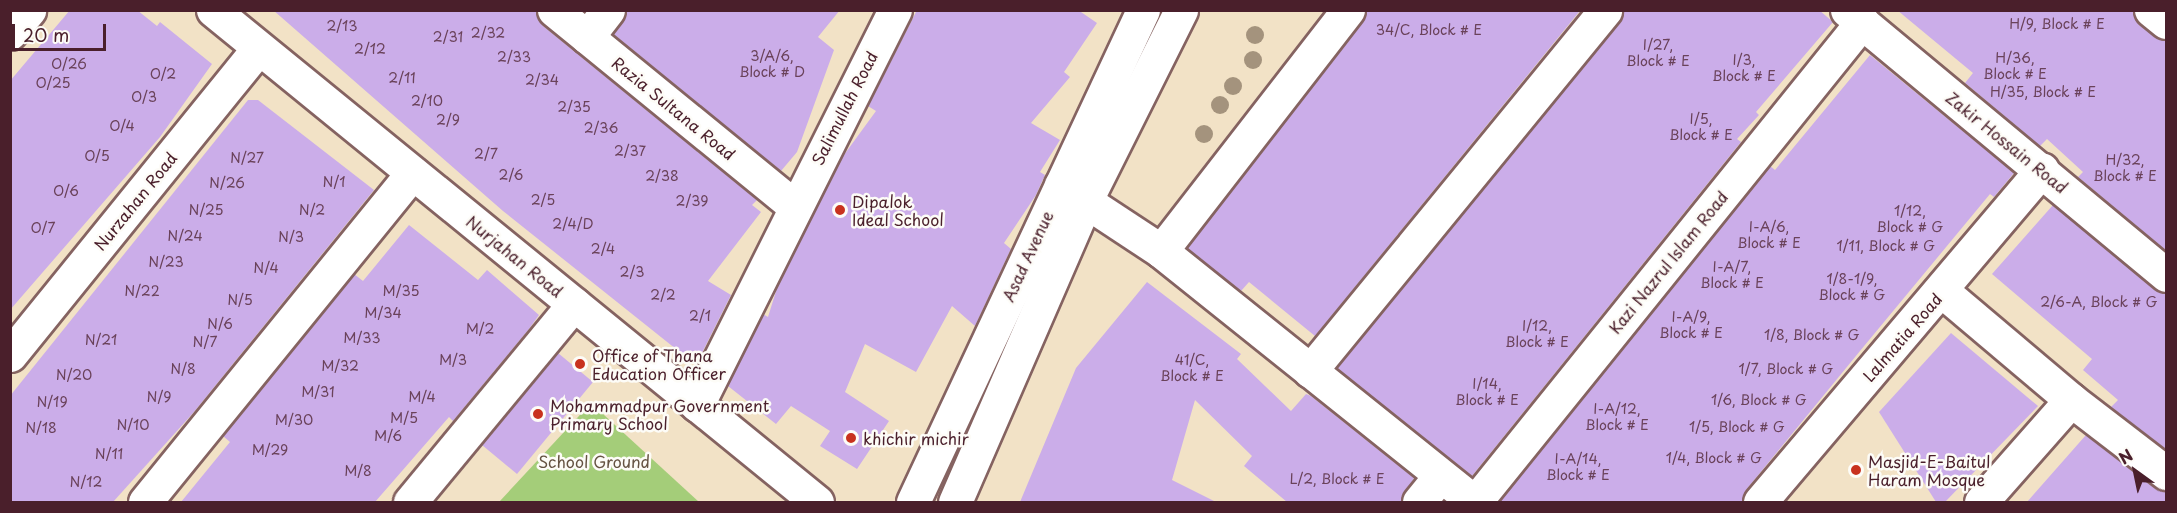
<!DOCTYPE html>
<style>
body{margin:0}
#map{position:relative;width:2177px;height:513px;overflow:hidden;background:#f2e2c6;font-family:"Playpen Sans",sans-serif}
div>[style]{position:absolute}
.green>*{inset:0;background:#a4cd79}
.building>*{inset:0;background:#cbade9}
.roads{filter:drop-shadow(2px 0 #856361) drop-shadow(-2px 0 #856361) drop-shadow(0 2px #856361) drop-shadow(0 -2px #856361)}
.minor>*{height:33px;margin:-16.5px;padding:0 16.5px;transform-origin:16.5px;border-radius:16.5px;background:#fff}
.secondary>*{height:33px;margin:-16.5px;padding:0 16.5px;transform-origin:16.5px;border-radius:16.5px;background:#fff}
.trees>*{width:18px;height:18px;margin:-9px;border-radius:50%;background:#a4937d}
.dots>*{width:16px;height:16px;translate:-50% -50%;box-sizing:border-box;border:3px solid #fdfcf7;border-radius:50%}
span{translate:-50% -50%;white-space:nowrap;text-align:center;line-height:1.15;-webkit-text-stroke:5px #fdfcf7;paint-order:stroke}
.number-label{font-size:14px;color:#6a425a}
.number-label span{-webkit-text-stroke-width:0}
.street-label{font-size:16px;color:#4a1f2b}
.poi-label{font-size:16px;color:#4a1f2b}
.left{translate:0 -50%;text-align:left}
.park-label{font-size:16px;color:#655342}
.frame{position:absolute;inset:0;border:12px solid #4a1f2b;pointer-events:none}
.north{position:absolute;left:2105px;top:441px;width:60px;height:60px;-webkit-text-stroke:4px #fdfcf7;paint-order:stroke;rotate:327deg;font-size:16px;font-weight:700;line-height:24px;text-align:center;color:#4a1f2b}
.north::after{content:'';display:block;margin:auto;width:21px;height:27px;background:#4a1f2b;clip-path:polygon(50% 0,100% 100%,50% 72%,0 100%)}
.scale{position:absolute;left:12px;top:24px;width:94px;height:27px;box-sizing:border-box;border:3px solid #4a1f2b;border-top:0;padding-left:8px;font-size:18px;line-height:21px;white-space:nowrap;color:#4a1f2b;-webkit-text-stroke:4px #fdfcf7;paint-order:stroke}
</style>
<div id="map">
<div class="green">
<div style="clip-path:polygon(591px 403px,699px 502px,499px 502px)"></div>
</div>
<div class="building">
<div style="clip-path:polygon(70px 10px,137px 10px,157px 26px,160px 22px,212px 64px,160px 137px,10px 310px,10px 81px)"></div>
<div style="clip-path:polygon(273px 10px,536px 10px,542px 25px,757px 200px,752px 205px,761px 212px,708px 281px,731px 295px,696px 365px,503px 211px)"></div>
<div style="clip-path:polygon(626px 10px,840px 10px,818px 37px,834px 50px,797px 152px,781px 171px,613px 34px)"></div>
<div style="clip-path:polygon(917px 10px,1078px 10px,1097px 23px,1064px 72px,1070px 77px,1031px 123px,1060px 140px,1040px 172px,1045px 175px,1036px 195px,1004px 243px,1011px 249px,975px 326px,952px 306px,916px 372px,865px 344px,845px 392px,889px 421px,857px 469px,820px 446px,830px 431px,791px 406px,776px 424px,728px 386px,763px 314px,768px 317px,777px 288px,841px 159px,876px 111px,868px 106px)"></div>
<div style="clip-path:polygon(1366px 10px,1579px 12px,1315px 336px,1249px 282px,1241px 291px,1187px 248px,1363px 21px)"></div>
<div style="clip-path:polygon(1623px 10px,1819px 10px,1833px 22px,1756px 112px,1759px 115px,1737px 139px,1741px 142px,1472px 476px,1337px 368px,1620px 22px)"></div>
<div style="clip-path:polygon(1897px 10px,2133px 10px,2139px 25px,2166px 40px,2166px 251px,2078px 177px,2083px 172px,2047px 139px,2040px 146px,1965px 83px,1973px 73px)"></div>
<div style="clip-path:polygon(1870px 55px,2014px 173px,1994px 197px,1990px 194px,1860px 351px,1746px 490px,1742px 502px,1499px 502px,1770px 166px,1775px 170px)"></div>
<div style="clip-path:polygon(248px 100px,258px 100px,374px 190px,194px 412px,113px 502px,10px 502px,10px 396px)"></div>
<div style="clip-path:polygon(2053px 205px,2154px 289px,2166px 293px,2166px 450px,2111px 407px,2118px 400px,2083px 370px,2092px 359px,1992px 274px)"></div>
<div style="clip-path:polygon(409px 225px,478px 280px,487px 270px,539px 315px,529px 329px,453px 421px,449px 417px,375px 502px,181px 502px,230px 442px,223px 436px,354px 274px,363px 281px)"></div>
<div style="clip-path:polygon(1147px 282px,1241px 354px,1237px 359px,1291px 411px,1306px 394px,1311px 396px,1414px 478px,1401px 502px,1287px 502px,1244px 466px,1252px 456px,1195px 400px,1172px 480px,1216px 502px,1020px 502px,1076px 368px)"></div>
<div style="clip-path:polygon(1951px 333px,2038px 406px,1945px 502px,1936px 502px,1879px 412px)"></div>
<div style="clip-path:polygon(558px 353px,593px 382px,517px 474px,482px 445px)"></div>
<div style="clip-path:polygon(2086px 435px,2155px 488px,2166px 491px,2166px 502px,2027px 502px)"></div>
</div>
<div class="roads">
<div class="minor">
<div style="left:213px;top:10px;width:779px;rotate:39.17deg"></div>
<div style="left:554px;top:10px;width:310px;rotate:39.2deg"></div>
<div style="left:1847px;top:10px;width:415px;rotate:39.7deg"></div>
<div style="left:2151px;top:10px;width:19px;rotate:39deg"></div>
<div style="left:10px;top:33px;width:30px;rotate:-50deg"></div>
<div style="left:587px;top:37px;width:34px;rotate:-52deg"></div>
<div style="left:1061px;top:185px;width:120px;rotate:33.4deg"></div>
<div style="left:1161px;top:251px;width:401px;rotate:38.7deg"></div>
<div style="left:1161px;top:251px;width:305px;rotate:-52.2deg"></div>
<div style="left:1941px;top:290px;width:170px;rotate:40.2deg"></div>
<div style="left:2071px;top:400px;width:120px;rotate:37.5deg"></div>
<div style="left:10px;top:355px;width:395px;rotate:-51deg"></div>
<div style="left:1310px;top:371px;width:466px;rotate:-50.7deg"></div>
<div style="left:697px;top:405px;width:442px;rotate:-63.4deg"></div>
<div style="left:145px;top:502px;width:424px;rotate:-50.9deg"></div>
<div style="left:410px;top:502px;width:257px;rotate:-50.4deg"></div>
<div style="left:1419px;top:502px;width:33px;rotate:-51deg"></div>
<div style="left:1475px;top:502px;width:617px;rotate:-51.12deg"></div>
<div style="left:1760px;top:502px;width:436px;rotate:-49.7deg"></div>
<div style="left:1981px;top:502px;width:136px;rotate:-48.6deg"></div>
</div>
<div class="secondary">
<div style="left:913px;top:502px;width:543px;rotate:-64.94deg"></div>
<div style="left:955px;top:502px;width:331px;rotate:-66.5deg"></div>
<div style="left:1087px;top:198px;width:210px;rotate:-63.4deg"></div>
</div>
</div>
<div class="trees">
<div style="left:1255px;top:35px"></div>
<div style="left:1253px;top:60px"></div>
<div style="left:1233px;top:86px"></div>
<div style="left:1220px;top:105px"></div>
<div style="left:1204px;top:134px"></div>
</div>
<div class="dots">
<div style="left:840px;top:210px;background:#c8321e"></div>
<div style="left:580px;top:364px;background:#c8321e"></div>
<div style="left:538px;top:414px;background:#c8321e"></div>
<div style="left:851px;top:438px;background:#c8321e"></div>
<div style="left:1856px;top:470px;background:#c8321e"></div>
</div>
<div class="number-label">
<span style="left:2057px;top:24px">H/9, Block # E</span>
<span style="left:342px;top:26px">2/13</span>
<span style="left:1429px;top:30px">34/C, Block # E</span>
<span style="left:488px;top:33px">2/32</span>
<span style="left:448px;top:37px">2/31</span>
<span style="left:1658px;top:53px">I/27,<br>Block # E</span>
<span style="left:370px;top:49px">2/12</span>
<span style="left:772px;top:64px">3/A/6,<br>Block # D</span>
<span style="left:514px;top:57px">2/33</span>
<span style="left:2015px;top:66px">H/36,<br>Block # E</span>
<span style="left:1744px;top:68px">I/3,<br>Block # E</span>
<span style="left:69px;top:64px">O/26</span>
<span style="left:163px;top:74px">O/2</span>
<span style="left:402px;top:78px">2/11</span>
<span style="left:542px;top:80px">2/34</span>
<span style="left:53px;top:83px">O/25</span>
<span style="left:2043px;top:92px">H/35, Block # E</span>
<span style="left:144px;top:97px">O/3</span>
<span style="left:427px;top:101px">2/10</span>
<span style="left:574px;top:107px">2/35</span>
<span style="left:1701px;top:127px">I/5,<br>Block # E</span>
<span style="left:448px;top:120px">2/9</span>
<span style="left:122px;top:126px">O/4</span>
<span style="left:601px;top:128px">2/36</span>
<span style="left:630px;top:151px">2/37</span>
<span style="left:486px;top:154px">2/7</span>
<span style="left:97px;top:156px">O/5</span>
<span style="left:247px;top:158px">N/27</span>
<span style="left:2125px;top:168px">H/32,<br>Block # E</span>
<span style="left:511px;top:175px">2/6</span>
<span style="left:662px;top:176px">2/38</span>
<span style="left:334px;top:182px">N/1</span>
<span style="left:227px;top:183px">N/26</span>
<span style="left:66px;top:191px">O/6</span>
<span style="left:543px;top:200px">2/5</span>
<span style="left:692px;top:201px">2/39</span>
<span style="left:206px;top:210px">N/25</span>
<span style="left:312px;top:210px">N/2</span>
<span style="left:1910px;top:219px">1/12,<br>Block # G</span>
<span style="left:573px;top:224px">2/4/D</span>
<span style="left:1769px;top:235px">I-A/6,<br>Block # E</span>
<span style="left:43px;top:228px">O/7</span>
<span style="left:185px;top:236px">N/24</span>
<span style="left:291px;top:237px">N/3</span>
<span style="left:1886px;top:246px">1/11, Block # G</span>
<span style="left:603px;top:249px">2/4</span>
<span style="left:166px;top:262px">N/23</span>
<span style="left:1732px;top:275px">I-A/7,<br>Block # E</span>
<span style="left:266px;top:268px">N/4</span>
<span style="left:632px;top:272px">2/3</span>
<span style="left:1852px;top:287px">1/8-1/9,<br>Block # G</span>
<span style="left:142px;top:291px">N/22</span>
<span style="left:401px;top:291px">M/35</span>
<span style="left:663px;top:295px">2/2</span>
<span style="left:240px;top:300px">N/5</span>
<span style="left:2099px;top:302px">2/6-A, Block # G</span>
<span style="left:383px;top:313px">M/34</span>
<span style="left:700px;top:316px">2/1</span>
<span style="left:1691px;top:325px">I-A/9,<br>Block # E</span>
<span style="left:220px;top:324px">N/6</span>
<span style="left:1537px;top:334px">I/12,<br>Block # E</span>
<span style="left:480px;top:329px">M/2</span>
<span style="left:1812px;top:335px">1/8, Block # G</span>
<span style="left:362px;top:338px">M/33</span>
<span style="left:101px;top:340px">N/21</span>
<span style="left:205px;top:342px">N/7</span>
<span style="left:453px;top:360px">M/3</span>
<span style="left:1192px;top:368px">41/C,<br>Block # E</span>
<span style="left:340px;top:366px">M/32</span>
<span style="left:183px;top:369px">N/8</span>
<span style="left:1786px;top:369px">1/7, Block # G</span>
<span style="left:74px;top:375px">N/20</span>
<span style="left:1487px;top:392px">I/14,<br>Block # E</span>
<span style="left:318px;top:392px">M/31</span>
<span style="left:159px;top:397px">N/9</span>
<span style="left:422px;top:397px">M/4</span>
<span style="left:1759px;top:400px">1/6, Block # G</span>
<span style="left:52px;top:402px">N/19</span>
<span style="left:1617px;top:417px">I-A/12,<br>Block # E</span>
<span style="left:404px;top:418px">M/5</span>
<span style="left:294px;top:420px">M/30</span>
<span style="left:133px;top:425px">N/10</span>
<span style="left:1737px;top:427px">1/5, Block # G</span>
<span style="left:41px;top:428px">N/18</span>
<span style="left:388px;top:436px">M/6</span>
<span style="left:270px;top:450px">M/29</span>
<span style="left:109px;top:454px">N/11</span>
<span style="left:1714px;top:458px">1/4, Block # G</span>
<span style="left:1578px;top:467px">I-A/14,<br>Block # E</span>
<span style="left:358px;top:471px">M/8</span>
<span style="left:1337px;top:479px">L/2, Block # E</span>
<span style="left:86px;top:482px">N/12</span>
</div>
<div class="street-label">
<span style="left:674px;top:108px;rotate:39deg">Razia Sultana Road</span>
<span style="left:844px;top:108px;rotate:-63deg">Salimullah Road</span>
<span style="left:2007px;top:142px;rotate:39deg">Zakir Hossain Road</span>
<span style="left:135px;top:201px;rotate:-51deg">Nurzahan Road</span>
<span style="left:515px;top:256px;rotate:39deg">Nurjahan Road</span>
<span style="left:1027px;top:256px;rotate:-65deg">Asad Avenue</span>
<span style="left:1668px;top:262px;rotate:-51deg">Kazi Nazrul Islam Road</span>
<span style="left:1902px;top:337px;rotate:-49deg">Lalmatia Road</span>
</div>
<div class="poi-label">
<span class="left" style="left:852px;top:210px">Dipalok<br>Ideal School</span>
<span class="left" style="left:592px;top:364px">Office of Thana<br>Education Officer</span>
<span class="left" style="left:550px;top:414px">Mohammadpur Government<br>Primary School</span>
<span class="left" style="left:863px;top:438px">khichir michir</span>
<span class="left" style="left:1868px;top:470px">Masjid-E-Baitul<br>Haram Mosque</span>
</div>
<div class="park-label">
<span style="left:594px;top:461px">School Ground</span>
</div>
<div class="frame"></div>
<div class="north">N</div>
<div class="scale">20 m</div>
</div>
